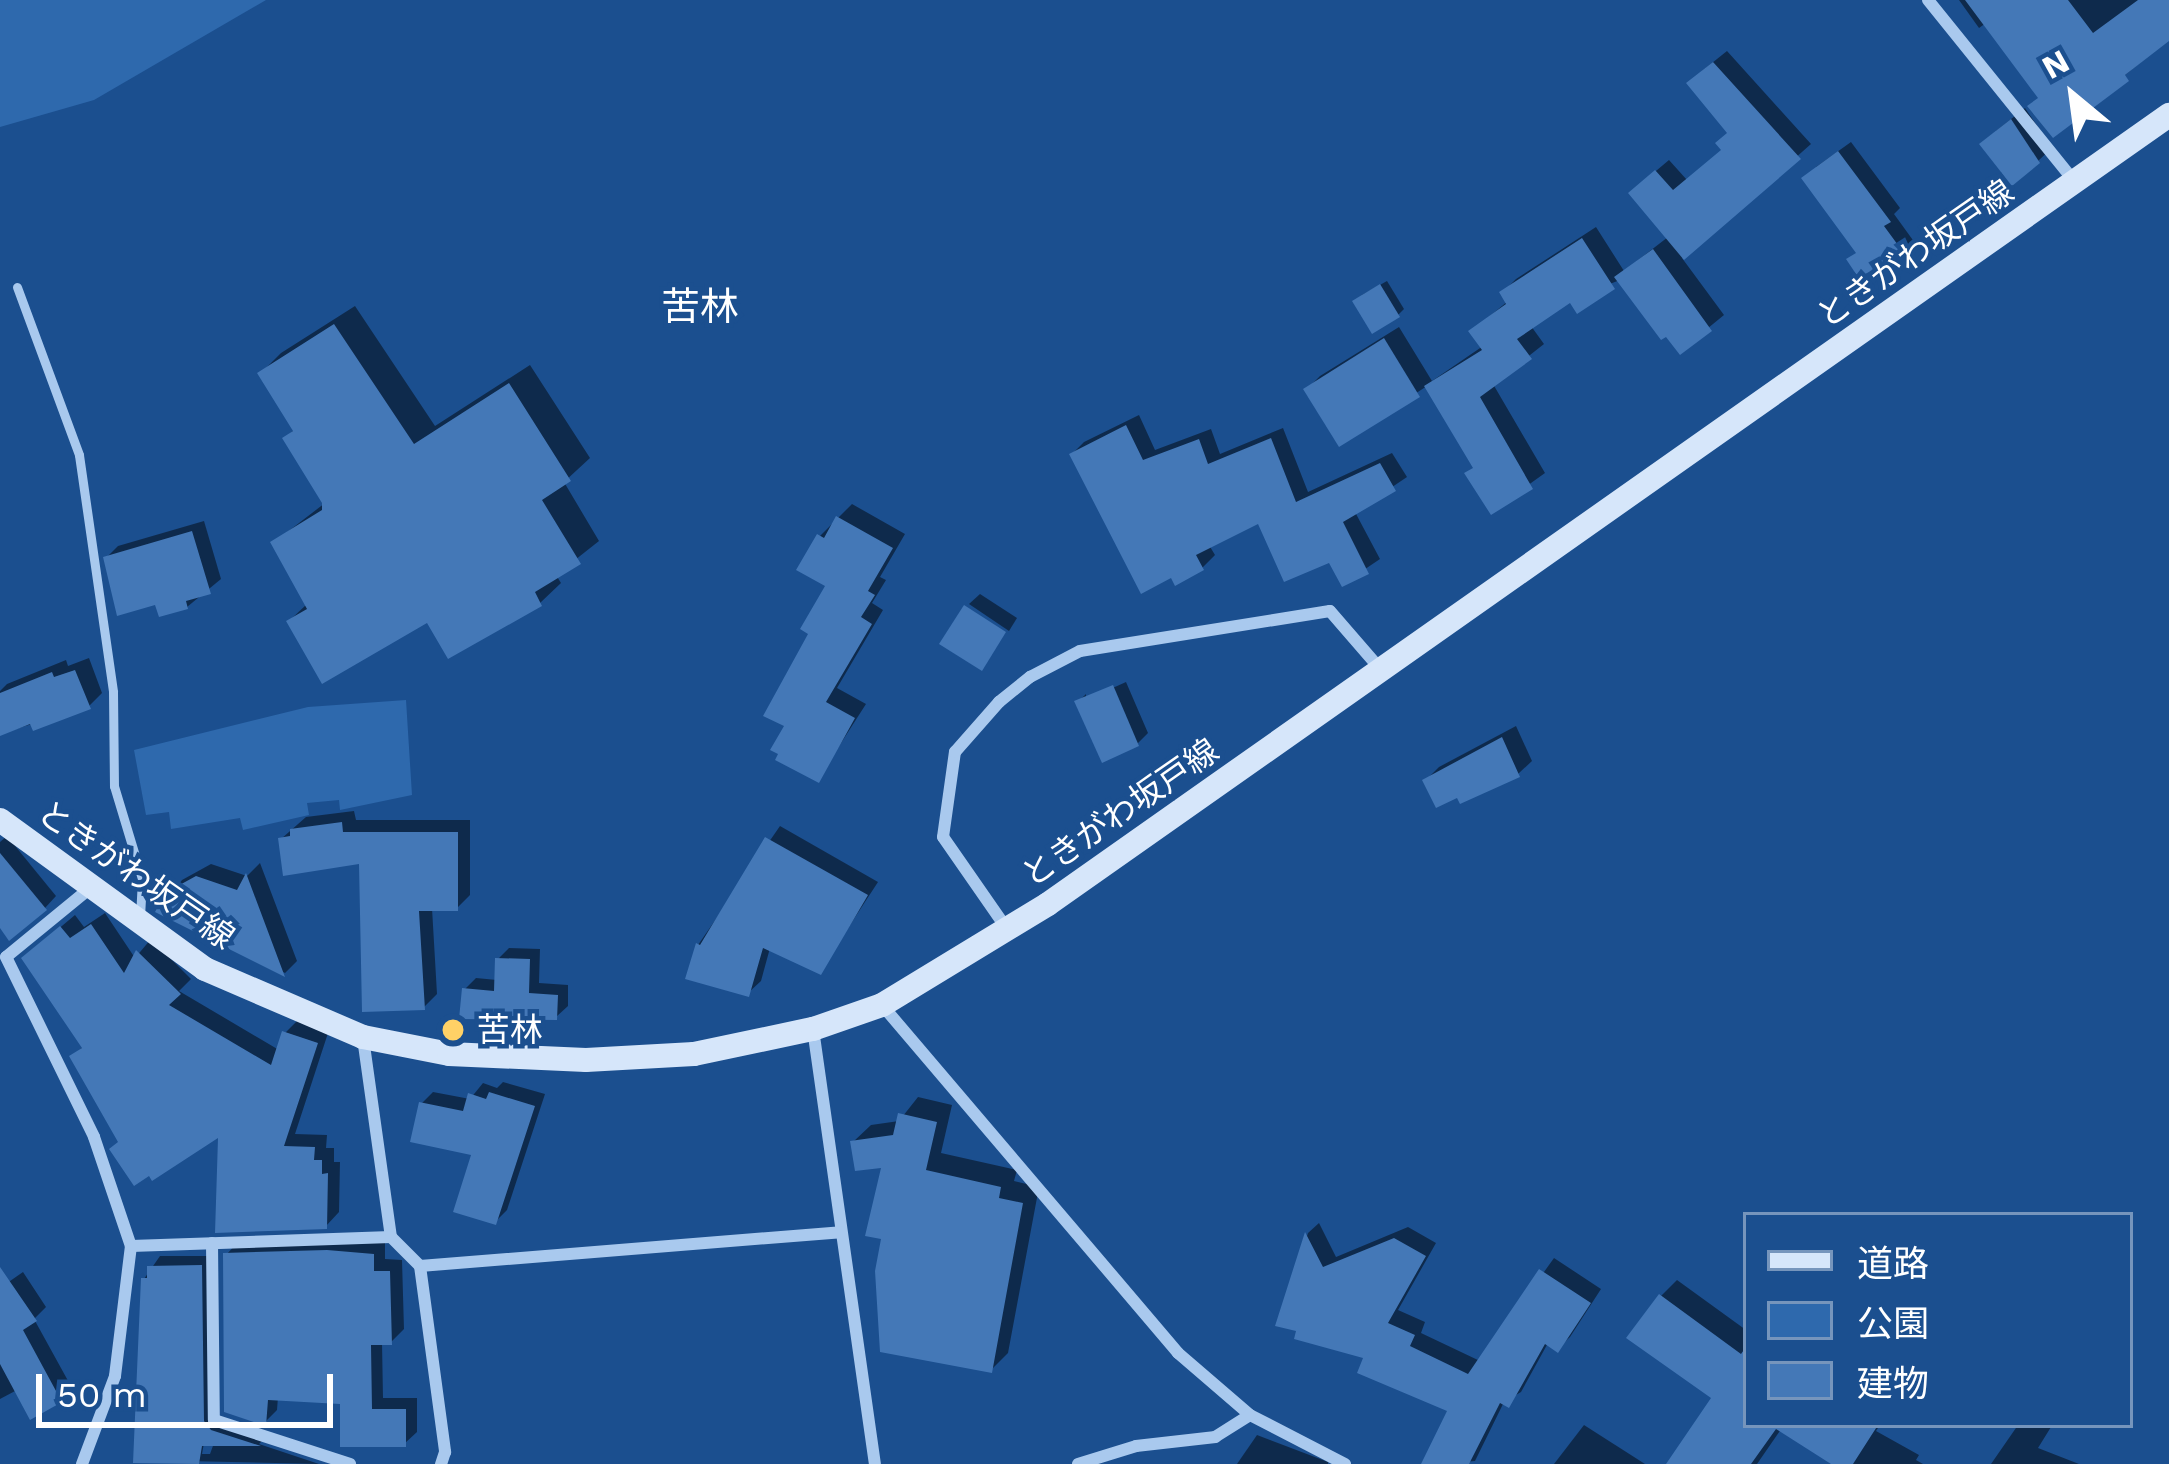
<!DOCTYPE html>
<meta charset="utf-8">
<style>
body{margin:0}
#map{position:relative;width:2169px;height:1464px;overflow:hidden;background:#1b4f8f;font-family:"Work Sans","Noto Sans JP",sans-serif}
div>[style]{position:absolute}
.green>*{inset:0;background:#2e69ad}
.shadow>*{inset:0;background:#0007}
.building>*{inset:0;background:#4478b7}
.service>*{height:9px;margin:-4.5px;padding:0 4.5px;transform-origin:4.5px;border-radius:4.5px;background:#a9c9ee}
.minor>*{height:12px;margin:-6px;padding:0 6px;transform-origin:6px;border-radius:6px;background:#a9c9ee}
.secondary>*{height:24px;margin:-12px;padding:0 12px;transform-origin:12px;border-radius:12px;background:#d6e6fa}
.dots>*{width:33px;height:33px;translate:-50% -50%;box-sizing:border-box;border:6px solid #1b4f8f;border-radius:50%}
span{translate:-50% -50%;white-space:nowrap;text-align:center;line-height:1.15;-webkit-text-stroke:9px #1b4f8f;paint-order:stroke}
.street-label{font-size:33px;color:#fff}
.poi-label{font-size:33px;color:#fff}
.left{translate:0 -50%;text-align:left}
.quarter-label{font-size:39px;color:#fff}
.legend{position:absolute;left:1743px;top:1212px;width:390px;height:216px;box-sizing:border-box;background:#1b4f8f;border:3px solid #7695bc;margin:0;padding:15px 21px;list-style:none;font-size:36px;color:#fff}
.legend li{display:flex;align-items:center;gap:24px;height:60px}
.legend b{width:60px;border:3px solid #7695bc}
.north{position:absolute;left:2013px;top:36px;width:120px;height:120px;-webkit-text-stroke:9px #1b4f8f;paint-order:stroke;rotate:331deg;font-size:33px;font-weight:700;line-height:48px;text-align:center;color:#fff}
.north::after{content:'';display:block;margin:auto;width:42px;height:54px;background:#fff;clip-path:polygon(50% 0,100% 100%,50% 72%,0 100%)}
.scale{position:absolute;left:36px;top:1374px;width:297px;height:54px;box-sizing:border-box;border:6px solid #fff;border-top:0;padding-left:15px;font-size:36px;line-height:42px;white-space:nowrap;color:#fff;-webkit-text-stroke:9px #1b4f8f;paint-order:stroke}
</style>
<div id="map">
<div class="green">
<div style="clip-path:polygon(0 0,266px 0,94px 100px,0 127px)"></div>
<div style="clip-path:polygon(406px 700px,412px 795px,340px 810px,339px 800px,307px 803px,309px 815px,243px 830px,240px 818px,171px 829px,169px 812px,146px 815px,134px 750px,308px 707px)"></div>
</div>
<div class="shadow">
<div style="clip-path:polygon(1959px 0,2169px 0,2169px 39px,2053px 134px,2041px 97px,1986px 23px,1979px 28px)"></div>
<div style="clip-path:polygon(1727px 51px,1811px 144px,1682px 258px,1724px 315px,1680px 351px,1620px 280px,1571px 299px,1531px 326px,1544px 344px,1493px 384px,1545px 473px,1492px 511px,1476px 466px,1427px 386px,1340px 443px,1307px 389px,1320px 376px,1399px 327px,1432px 381px,1483px 346px,1472px 331px,1508px 301px,1503px 292px,1516px 279px,1596px 227px,1624px 271px,1668px 237px,1644px 181px,1669px 160px,1687px 180px,1724px 149px,1730px 133px,1702px 71px)"></div>
<div style="clip-path:polygon(2025px 108px,2052px 148px,2038px 161px,1996px 131px)"></div>
<div style="clip-path:polygon(1851px 142px,1900px 208px,1894px 214px,1915px 243px,1904px 254px,1858px 252px,1816px 167px)"></div>
<div style="clip-path:polygon(1387px 281px,1404px 309px,1398px 315px,1362px 295px)"></div>
<div style="clip-path:polygon(355px 306px,435px 426px,530px 365px,590px 458px,564px 482px,599px 541px,556px 575px,561px 583px,540px 603px,428px 619px,289px 621px,307px 604px,273px 543px,325px 503px,285px 438px,295px 429px,261px 373px,281px 353px)"></div>
<div style="clip-path:polygon(1139px 415px,1155px 450px,1211px 429px,1220px 454px,1283px 428px,1308px 492px,1392px 453px,1407px 477px,1355px 512px,1380px 559px,1343px 584px,1330px 559px,1260px 520px,1209px 545px,1215px 555px,1202px 568px,1072px 454px,1084px 442px)"></div>
<div style="clip-path:polygon(852px 504px,905px 534px,880px 577px,886px 580px,872px 603px,883px 610px,837px 688px,866px 704px,818px 779px,788px 725px,829px 585px,820px 536px)"></div>
<div style="clip-path:polygon(204px 521px,221px 579px,187px 607px,157px 602px,106px 558px,118px 546px)"></div>
<div style="clip-path:polygon(980px 594px,1017px 618px,1009px 631px,969px 604px)"></div>
<div style="clip-path:polygon(89px 658px,102px 693px,89px 706px,0 734px,0 691px,7px 684px,66px 660px,68px 666px)"></div>
<div style="clip-path:polygon(1126px 682px,1148px 733px,1137px 744px,1078px 702px,1086px 694px,1086px 700px)"></div>
<div style="clip-path:polygon(1516px 726px,1532px 761px,1518px 774px,1426px 780px,1439px 767px)"></div>
<div style="clip-path:polygon(354px 811px,356px 820px,470px 820px,470px 895px,457px 908px,432px 908px,437px 994px,424px 1007px,362px 861px,281px 839px,306px 817px)"></div>
<div style="clip-path:polygon(780px 826px,878px 882px,820px 971px,770px 948px,761px 981px,748px 993px,698px 945px)"></div>
<div style="clip-path:polygon(7px 836px,56px 896px,45px 908px,0 926px,0 842px)"></div>
<div style="clip-path:polygon(260px 863px,297px 961px,285px 973px,159px 911px,182px 880px,211px 864px,247px 876px)"></div>
<div style="clip-path:polygon(105px 913px,135px 958px,151px 939px,191px 979px,179px 991px,279px 1050px,285px 1033px,298px 1020px,329px 1030px,295px 1134px,327px 1135px,326px 1148px,334px 1148px,334px 1162px,340px 1162px,339px 1212px,326px 1226px,221px 1132px,121px 1142px,73px 1056px,84px 1046px,38px 946px,75px 915px,84px 927px)"></div>
<div style="clip-path:polygon(509px 948px,540px 949px,539px 983px,568px 985px,568px 1006px,556px 1017px,465px 989px,476px 978px,497px 980px,498px 959px)"></div>
<div style="clip-path:polygon(503px 1082px,545px 1094px,507px 1210px,495px 1222px,475px 1153px,421px 1104px,433px 1092px,470px 1099px,483px 1083px,497px 1088px)"></div>
<div style="clip-path:polygon(918px 1097px,952px 1105px,941px 1153px,1017px 1170px,1014px 1181px,1039px 1187px,1008px 1353px,991px 1370px,885px 1237px,885px 1164px,853px 1142px,871px 1125px,899px 1121px)"></div>
<div style="clip-path:polygon(1319px 1223px,1336px 1257px,1408px 1227px,1436px 1243px,1398px 1310px,1425px 1322px,1421px 1333px,1480px 1361px,1554px 1258px,1601px 1289px,1570px 1337px,1557px 1349px,1548px 1343px,1521px 1392px,1504px 1402px,1475px 1461px,1442px 1464px,1451px 1410px,1367px 1356px,1279px 1323px,1308px 1233px)"></div>
<div style="clip-path:polygon(238px 1242px,385px 1243px,385px 1259px,402px 1260px,404px 1329px,391px 1342px,382px 1342px,383px 1398px,417px 1398px,417px 1432px,404px 1444px,343px 1401px,278px 1397px,277px 1410px,265px 1422px,226px 1255px)"></div>
<div style="clip-path:polygon(evenodd,160px 1256px,211px 1256px,213px 1410px,222px 1420px,268px 1435px,259px 1444px,319px 1464px,136px 1460px,144px 1279px,160px 1256px,204px 1443px,214px 1443px,210px 1454px,202px 1454px,204px 1443px)"></div>
<div style="clip-path:polygon(23px 1272px,46px 1307px,34px 1319px,72px 1388px,60px 1399px,17px 1390px,0 1399px,0 1288px)"></div>
<div style="clip-path:polygon(1677px 1280px,1746px 1330px,1746px 1425px,1784px 1425px,1757px 1464px,1670px 1464px,1715px 1398px,1661px 1296px)"></div>
<div style="clip-path:polygon(1584px 1425px,1645px 1464px,1554px 1464px)"></div>
<div style="clip-path:polygon(1835px 1425px,1880px 1425px,1876px 1431px,1919px 1455px,1916px 1460px,1923px 1464px,1836px 1464px)"></div>
<div style="clip-path:polygon(2018px 1425px,2051px 1427px,2038px 1448px,2079px 1464px,1991px 1464px)"></div>
<div style="clip-path:polygon(1257px 1435px,1328px 1462px,1328px 1464px,1237px 1464px)"></div>
</div>
<div class="building">
<div style="clip-path:polygon(1965px 0,2068px 0,2093px 33px,2138px 0,2169px 0,2169px 41px,2125px 75px,2129px 81px,2053px 138px,2027px 106px,2038px 98px)"></div>
<div style="clip-path:polygon(1713px 62px,1801px 159px,1684px 260px,1628px 193px,1655px 170px,1673px 190px,1721px 150px,1715px 143px,1727px 133px,1686px 83px)"></div>
<div style="clip-path:polygon(2011px 119px,2040px 163px,2012px 186px,1979px 144px)"></div>
<div style="clip-path:polygon(1838px 151px,1891px 222px,1884px 226px,1906px 256px,1864px 286px,1846px 259px,1856px 253px,1801px 178px)"></div>
<div style="clip-path:polygon(1582px 238px,1615px 289px,1577px 314px,1570px 303px,1517px 339px,1532px 359px,1480px 397px,1533px 489px,1491px 515px,1464px 473px,1473px 468px,1424px 386px,1482px 350px,1468px 331px,1506px 304px,1499px 292px)"></div>
<div style="clip-path:polygon(1653px 249px,1712px 331px,1680px 355px,1666px 337px,1661px 340px,1614px 277px)"></div>
<div style="clip-path:polygon(1380px 284px,1400px 317px,1372px 334px,1352px 301px)"></div>
<div style="clip-path:polygon(334px 324px,414px 444px,509px 383px,571px 481px,542px 500px,581px 564px,535px 592px,542px 606px,448px 659px,427px 623px,322px 684px,286px 621px,307px 609px,270px 542px,322px 510px,322px 503px,282px 438px,293px 431px,257px 373px)"></div>
<div style="clip-path:polygon(1384px 338px,1420px 397px,1339px 447px,1303px 389px)"></div>
<div style="clip-path:polygon(1126px 425px,1143px 460px,1199px 439px,1208px 464px,1271px 438px,1296px 502px,1380px 463px,1396px 491px,1343px 522px,1369px 574px,1342px 587px,1329px 563px,1284px 582px,1258px 524px,1196px 555px,1204px 570px,1175px 586px,1171px 578px,1141px 594px,1069px 454px)"></div>
<div style="clip-path:polygon(836px 516px,893px 548px,868px 591px,875px 595px,861px 617px,872px 624px,826px 702px,855px 718px,819px 783px,775px 760px,778px 754px,770px 750px,784px 726px,763px 716px,808px 634px,800px 629px,825px 586px,796px 570px,817px 534px,824px 538px)"></div>
<div style="clip-path:polygon(192px 531px,211px 594px,186px 601px,188px 609px,159px 617px,155px 605px,117px 616px,103px 557px)"></div>
<div style="clip-path:polygon(964px 605px,1006px 632px,982px 671px,939px 644px)"></div>
<div style="clip-path:polygon(75px 670px,91px 709px,33px 731px,30px 724px,0 736px,0 693px,52px 672px,54px 677px)"></div>
<div style="clip-path:polygon(1113px 685px,1139px 746px,1102px 763px,1074px 701px)"></div>
<div style="clip-path:polygon(1502px 737px,1520px 777px,1460px 804px,1457px 798px,1436px 808px,1422px 780px)"></div>
<div style="clip-path:polygon(342px 822px,343px 832px,458px 832px,458px 911px,419px 911px,425px 1010px,362px 1012px,359px 864px,283px 876px,278px 838px,290px 836px,290px 829px)"></div>
<div style="clip-path:polygon(765px 837px,868px 895px,821px 975px,763px 948px,749px 997px,685px 979px,696px 943px,700px 945px)"></div>
<div style="clip-path:polygon(0 853px,47px 910px,9px 941px,0 928px)"></div>
<div style="clip-path:polygon(246px 873px,285px 977px,155px 912px,165px 893px,196px 876px,237px 890px)"></div>
<div style="clip-path:polygon(91px 924px,124px 973px,136px 950px,181px 994px,169px 1005px,271px 1065px,282px 1031px,318px 1043px,284px 1146px,315px 1147px,314px 1160px,322px 1160px,322px 1174px,328px 1173px,327px 1229px,215px 1233px,218px 1138px,152px 1181px,149px 1176px,134px 1186px,109px 1149px,118px 1142px,69px 1056px,82px 1048px,21px 958px,60px 926px,70px 938px)"></div>
<div style="clip-path:polygon(495px 958px,530px 959px,529px 993px,558px 995px,557px 1020px,459px 1019px,462px 988px,494px 991px)"></div>
<div style="clip-path:polygon(489px 1092px,535px 1106px,496px 1225px,453px 1212px,471px 1155px,410px 1142px,419px 1102px,463px 1111px,468px 1093px,486px 1099px)"></div>
<div style="clip-path:polygon(898px 1113px,937px 1122px,926px 1170px,1001px 1187px,999px 1198px,1023px 1203px,992px 1373px,880px 1352px,875px 1271px,881px 1239px,865px 1236px,881px 1168px,855px 1171px,850px 1141px,893px 1135px)"></div>
<div style="clip-path:polygon(1305px 1232px,1323px 1267px,1394px 1238px,1426px 1256px,1388px 1323px,1415px 1335px,1410px 1346px,1468px 1374px,1539px 1269px,1591px 1303px,1558px 1353px,1545px 1344px,1509px 1408px,1500px 1403px,1469px 1464px,1421px 1464px,1447px 1411px,1357px 1373px,1363px 1358px,1294px 1339px,1296px 1331px,1275px 1326px)"></div>
<div style="clip-path:polygon(327px 1250px,374px 1254px,374px 1271px,390px 1271px,392px 1345px,371px 1345px,372px 1409px,406px 1409px,406px 1447px,340px 1447px,340px 1404px,268px 1400px,266px 1426px,224px 1412px,223px 1253px)"></div>
<div style="clip-path:polygon(202px 1265px,204px 1421px,211px 1430px,261px 1446px,202px 1446px,199px 1464px,133px 1463px,141px 1278px,147px 1278px,147px 1266px)"></div>
<div style="clip-path:polygon(0 1267px,37px 1321px,23px 1330px,62px 1402px,30px 1420px,0 1364px)"></div>
<div style="clip-path:polygon(1659px 1294px,1741px 1354px,1746px 1347px,1746px 1425px,1878px 1425px,1853px 1464px,1831px 1464px,1776px 1429px,1751px 1464px,1666px 1464px,1711px 1398px,1626px 1338px)"></div>
</div>
<div class="service">
<div style="left:17px;top:287px;width:179px;rotate:69.7deg"></div>
<div style="left:79px;top:455px;width:239px;rotate:81.8deg"></div>
<div style="left:113px;top:692px;width:94px;rotate:89.4deg"></div>
<div style="left:114px;top:786px;width:97px;rotate:73.2deg"></div>
<div style="left:142px;top:879px;width:35px;rotate:93deg"></div>
</div>
<div class="minor">
<div style="left:1928px;top:0;width:233px;rotate:51.1deg"></div>
<div style="left:89px;top:889px;width:107px;rotate:140.7deg"></div>
<div style="left:6px;top:957px;width:200px;rotate:63.9deg"></div>
<div style="left:94px;top:1137px;width:115px;rotate:71.3deg"></div>
<div style="left:1007px;top:929px;width:112px;rotate:-124.8deg"></div>
<div style="left:943px;top:837px;width:86px;rotate:-82deg"></div>
<div style="left:955px;top:752px;width:67px;rotate:-48.7deg"></div>
<div style="left:999px;top:702px;width:40px;rotate:-39deg"></div>
<div style="left:1030px;top:677px;width:56px;rotate:-27.5deg"></div>
<div style="left:1080px;top:651px;width:253px;rotate:-9.1deg"></div>
<div style="left:1330px;top:611px;width:79px;rotate:49.1deg"></div>
<div style="left:882px;top:1005px;width:457px;rotate:49.6deg"></div>
<div style="left:1178px;top:1353px;width:95px;rotate:40.7deg"></div>
<div style="left:1250px;top:1415px;width:107px;rotate:27.3deg"></div>
<div style="left:813px;top:1029px;width:439px;rotate:81.9deg"></div>
<div style="left:363px;top:1038px;width:201px;rotate:82deg"></div>
<div style="left:212px;top:1243px;width:177px;rotate:89.4deg"></div>
<div style="left:214px;top:1420px;width:143px;rotate:17.9deg"></div>
<div style="left:420px;top:1266px;width:188px;rotate:82.3deg"></div>
<div style="left:445px;top:1452px;width:13px;rotate:108deg"></div>
<div style="left:82px;top:1464px;width:94px;rotate:-69.4deg"></div>
<div style="left:115px;top:1376px;width:131px;rotate:-83deg"></div>
<div style="left:131px;top:1246px;width:260px;rotate:-2deg"></div>
<div style="left:391px;top:1237px;width:41px;rotate:45deg"></div>
<div style="left:420px;top:1266px;width:422px;rotate:-4.6deg"></div>
<div style="left:1078px;top:1464px;width:61px;rotate:-17.2deg"></div>
<div style="left:1136px;top:1446px;width:80px;rotate:-6.5deg"></div>
<div style="left:1215px;top:1437px;width:41px;rotate:-32.2deg"></div>
</div>
<div class="secondary">
<div style="left:0;top:820px;width:253px;rotate:36deg"></div>
<div style="left:205px;top:969px;width:172px;rotate:23.3deg"></div>
<div style="left:363px;top:1037px;width:88px;rotate:11.2deg"></div>
<div style="left:449px;top:1054px;width:137px;rotate:2.5deg"></div>
<div style="left:586px;top:1060px;width:108px;rotate:-3.2deg"></div>
<div style="left:694px;top:1054px;width:122px;rotate:-11.9deg"></div>
<div style="left:813px;top:1029px;width:73px;rotate:-19.2deg"></div>
<div style="left:882px;top:1005px;width:194px;rotate:-31.3deg"></div>
<div style="left:1048px;top:904px;width:1371px;rotate:-35.14deg"></div>
</div>
<div class="dots">
<div style="left:453px;top:1030px;background:#ffd166"></div>
</div>
<div class="street-label">
<span style="left:1915px;top:254px;rotate:-35deg">ときがわ坂戸線</span>
<span style="left:1120px;top:813px;rotate:-35deg">ときがわ坂戸線</span>
<span style="left:136px;top:875px;rotate:35deg">ときがわ坂戸線</span>
</div>
<div class="poi-label">
<span class="left" style="left:477px;top:1030px">苦林</span>
</div>
<div class="quarter-label">
<span style="left:700px;top:307px">苦林</span>
</div>
<ul class="legend">
<li><b style="height:15px;background:#d6e6fa"></b>道路</li>
<li><b style="height:33px;background:#2e69ad"></b>公園</li>
<li><b style="height:33px;background:#4478b7"></b>建物</li>
</ul>
<div class="north">N</div>
<div class="scale">50 m</div>
</div>
